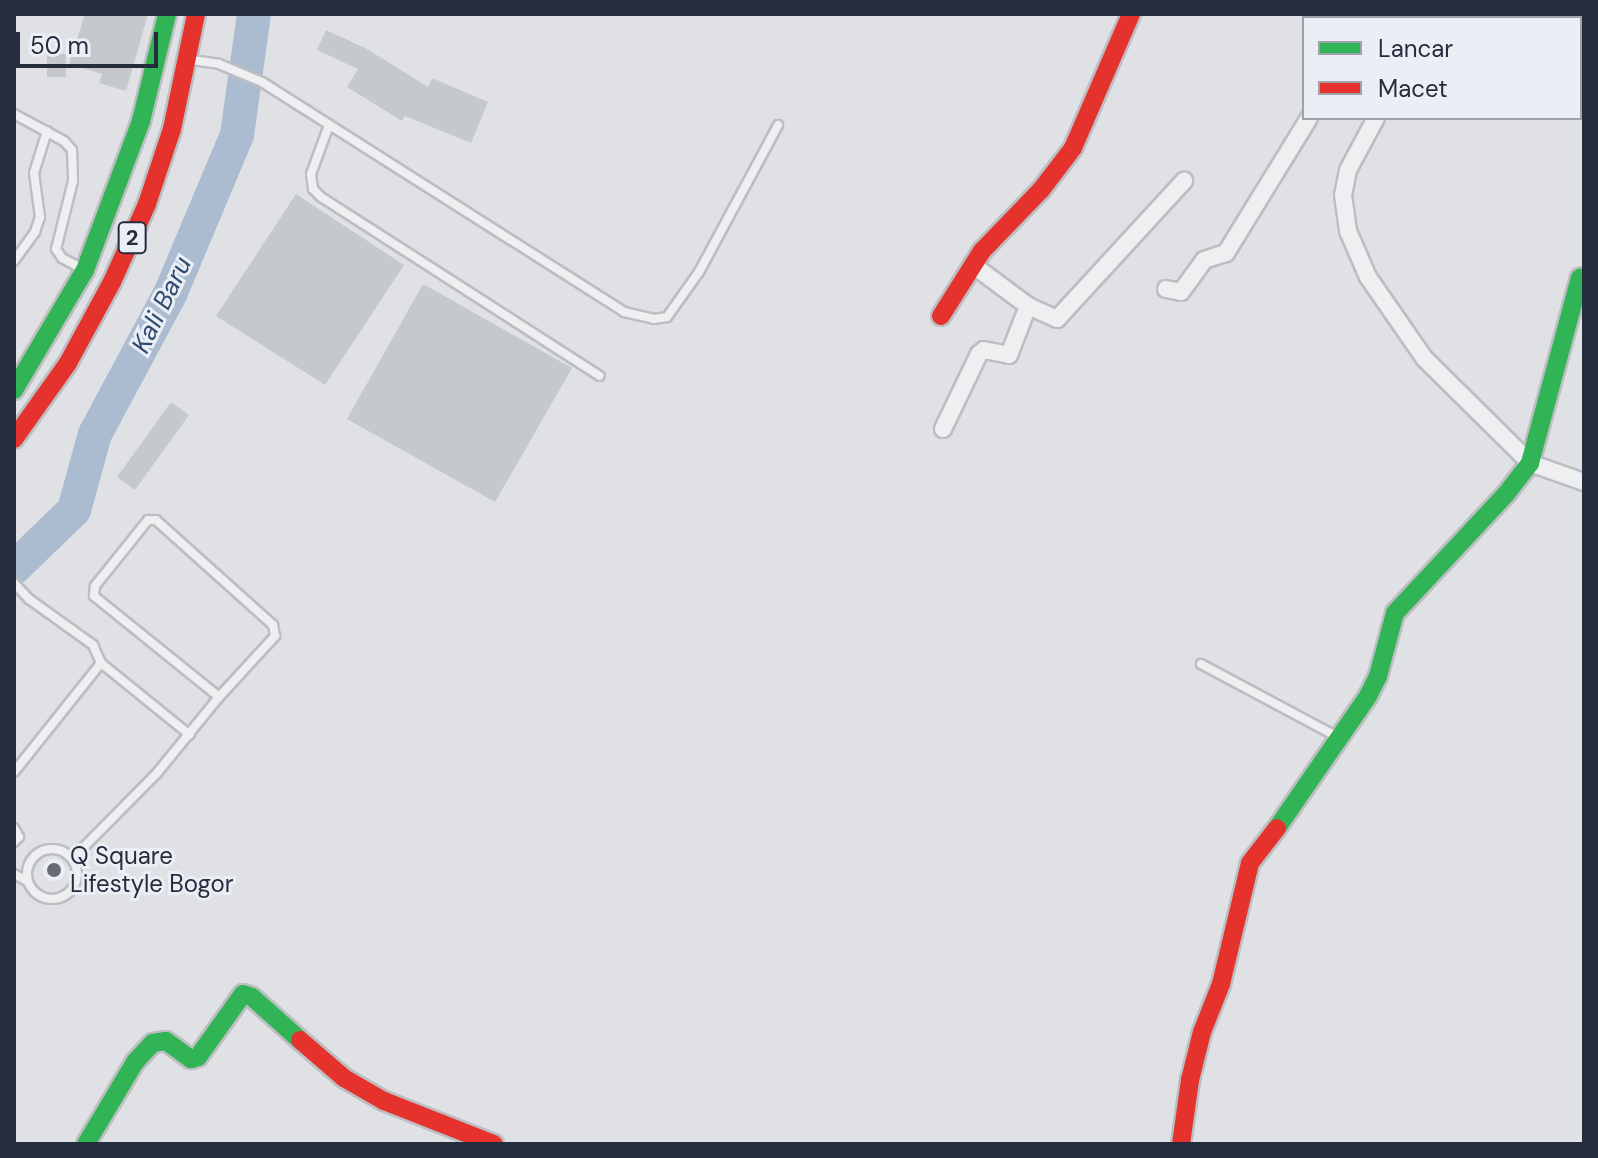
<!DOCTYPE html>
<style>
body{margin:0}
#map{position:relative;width:1598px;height:1158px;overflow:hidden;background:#dfe1e4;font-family:"DM Sans",sans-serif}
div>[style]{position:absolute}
.river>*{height:34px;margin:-17px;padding:0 17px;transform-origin:17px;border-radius:17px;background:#abbcd1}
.building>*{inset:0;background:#c6c9cc}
.roads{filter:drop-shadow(2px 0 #bcbec1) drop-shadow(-2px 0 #bcbec1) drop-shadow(0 2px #bcbec1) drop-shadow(0 -2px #bcbec1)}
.lane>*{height:8px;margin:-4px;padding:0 4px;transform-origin:4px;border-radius:4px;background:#edeff1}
.lane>.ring{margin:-4px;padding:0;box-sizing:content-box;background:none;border:8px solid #edeff1;border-radius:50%}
.street>*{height:16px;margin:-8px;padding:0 8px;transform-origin:8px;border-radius:8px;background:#edeff1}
.fast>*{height:18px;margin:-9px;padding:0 9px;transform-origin:9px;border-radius:9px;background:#30b455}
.jam>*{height:18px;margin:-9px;padding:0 9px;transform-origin:9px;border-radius:9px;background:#e5322d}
.dots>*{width:22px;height:22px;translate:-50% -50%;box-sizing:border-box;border:4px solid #ebeef4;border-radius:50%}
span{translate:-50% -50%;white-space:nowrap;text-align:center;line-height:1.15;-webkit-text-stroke:6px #ebeef4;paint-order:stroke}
.shield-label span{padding:2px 6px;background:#ebeef4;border:2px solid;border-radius:6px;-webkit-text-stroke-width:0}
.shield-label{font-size:22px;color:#252d3d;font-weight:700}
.poi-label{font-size:24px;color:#252d3d}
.left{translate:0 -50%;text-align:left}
.water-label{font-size:26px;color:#2e4a72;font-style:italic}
.frame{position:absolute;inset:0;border:16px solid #252d3d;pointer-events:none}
.legend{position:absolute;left:1302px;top:16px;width:280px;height:104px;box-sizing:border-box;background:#ebeef4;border:2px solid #9ca1ab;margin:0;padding:10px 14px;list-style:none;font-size:24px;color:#252d3d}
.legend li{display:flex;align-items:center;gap:16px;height:40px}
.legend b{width:40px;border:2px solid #9ca1ab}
.scale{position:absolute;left:16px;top:32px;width:142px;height:36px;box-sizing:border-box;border:4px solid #252d3d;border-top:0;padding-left:10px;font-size:24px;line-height:28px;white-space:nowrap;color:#252d3d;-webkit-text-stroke:6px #ebeef4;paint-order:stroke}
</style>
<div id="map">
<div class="river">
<div style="left:14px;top:568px;width:83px;rotate:-44deg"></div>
<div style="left:74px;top:510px;width:79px;rotate:-74.6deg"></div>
<div style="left:95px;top:434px;width:161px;rotate:-61.8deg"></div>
<div style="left:171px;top:292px;width:170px;rotate:-67.2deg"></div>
<div style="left:237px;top:135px;width:122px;rotate:-82deg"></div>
</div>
<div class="building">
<div style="clip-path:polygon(85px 14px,148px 14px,126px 91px,99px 83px,102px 74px,69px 64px)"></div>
<div style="clip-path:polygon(326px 30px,367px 49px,428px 87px,432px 78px,488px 102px,471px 143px,405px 116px,402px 121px,347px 87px,358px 69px,317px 50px)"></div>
<div style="clip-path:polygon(47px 54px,66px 54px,66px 77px,47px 77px)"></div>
<div style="clip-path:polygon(296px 194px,404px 265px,325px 385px,216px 316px)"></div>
<div style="clip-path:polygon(423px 284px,572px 368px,495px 502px,347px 419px)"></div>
<div style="clip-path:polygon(171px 402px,189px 415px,135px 490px,117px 477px)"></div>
</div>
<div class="roads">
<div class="lane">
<div style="left:192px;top:60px;width:27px;rotate:8deg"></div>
<div style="left:219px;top:64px;width:47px;rotate:22.7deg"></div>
<div style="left:262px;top:82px;width:429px;rotate:32.4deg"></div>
<div style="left:624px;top:312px;width:31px;rotate:13deg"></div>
<div style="left:654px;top:319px;width:13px;rotate:-9deg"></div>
<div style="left:667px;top:317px;width:55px;rotate:-54.6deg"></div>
<div style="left:699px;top:272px;width:167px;rotate:-61.7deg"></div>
<div style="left:14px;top:114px;width:57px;rotate:28.4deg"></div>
<div style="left:64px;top:141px;width:12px;rotate:48deg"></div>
<div style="left:72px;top:150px;width:31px;rotate:88deg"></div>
<div style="left:73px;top:181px;width:70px;rotate:104deg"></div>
<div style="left:56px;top:249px;width:11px;rotate:56deg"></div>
<div style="left:62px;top:258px;width:21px;rotate:28deg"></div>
<div style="left:329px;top:125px;width:52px;rotate:110.2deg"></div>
<div style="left:311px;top:174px;width:15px;rotate:82deg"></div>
<div style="left:313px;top:189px;width:11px;rotate:45deg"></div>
<div style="left:321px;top:197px;width:331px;rotate:32.7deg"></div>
<div style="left:14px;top:261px;width:36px;rotate:-54deg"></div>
<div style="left:35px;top:232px;width:16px;rotate:-72deg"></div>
<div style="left:40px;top:217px;width:44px;rotate:-97.8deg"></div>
<div style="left:34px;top:173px;width:44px;rotate:-72.8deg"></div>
<div style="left:14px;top:583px;width:22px;rotate:47deg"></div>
<div style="left:29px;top:599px;width:79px;rotate:35.7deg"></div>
<div style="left:93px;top:645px;width:20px;rotate:66deg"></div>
<div style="left:101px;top:663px;width:139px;rotate:128.6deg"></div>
<div style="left:101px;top:663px;width:114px;rotate:39deg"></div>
<div style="left:1201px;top:664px;width:155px;rotate:28.1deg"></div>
<div style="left:14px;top:828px;width:10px;rotate:61deg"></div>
<div style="left:19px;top:837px;width:7px;rotate:135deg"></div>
<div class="ring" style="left:27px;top:849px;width:42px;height:42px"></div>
<div style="left:72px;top:859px;width:121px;rotate:-45.3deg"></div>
<div style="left:157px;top:773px;width:98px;rotate:-50.8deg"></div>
<div style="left:219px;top:697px;width:83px;rotate:-47.4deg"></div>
<div style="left:275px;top:636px;width:11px;rotate:-100deg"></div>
<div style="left:273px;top:625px;width:157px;rotate:-138.1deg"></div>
<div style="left:156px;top:520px;width:8px;rotate:180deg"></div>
<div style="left:148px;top:520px;width:85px;rotate:128.8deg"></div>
<div style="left:95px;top:586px;width:10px;rotate:96deg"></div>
<div style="left:94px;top:596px;width:161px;rotate:38.9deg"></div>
<div style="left:14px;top:874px;width:15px;rotate:28deg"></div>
</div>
<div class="street">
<div style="left:1418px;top:14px;width:5px;rotate:53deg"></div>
<div style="left:1369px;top:18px;width:4px;rotate:-63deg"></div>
<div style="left:1376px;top:118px;width:59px;rotate:118.3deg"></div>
<div style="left:1348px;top:170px;width:25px;rotate:101deg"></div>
<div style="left:1343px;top:195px;width:36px;rotate:82deg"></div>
<div style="left:1348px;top:231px;width:50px;rotate:66.5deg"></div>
<div style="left:1368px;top:277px;width:98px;rotate:55.3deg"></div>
<div style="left:1424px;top:358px;width:149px;rotate:44.7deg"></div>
<div style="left:1530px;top:463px;width:57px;rotate:19.4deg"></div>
<div style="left:973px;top:265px;width:69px;rotate:36.7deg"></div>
<div style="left:1028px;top:306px;width:32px;rotate:24deg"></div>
<div style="left:1057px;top:319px;width:188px;rotate:-47.4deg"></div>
<div style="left:1166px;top:289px;width:15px;rotate:11deg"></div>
<div style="left:1181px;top:292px;width:39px;rotate:-54deg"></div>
<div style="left:1204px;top:260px;width:23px;rotate:-18deg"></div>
<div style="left:1226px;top:253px;width:158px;rotate:-58.4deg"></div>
<div style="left:943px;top:429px;width:83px;rotate:-64.4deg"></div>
<div style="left:979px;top:354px;width:6px;rotate:-39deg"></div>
<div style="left:984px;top:350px;width:25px;rotate:11deg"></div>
<div style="left:1009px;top:355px;width:53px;rotate:-68.8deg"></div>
</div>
<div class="fast">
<div style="left:14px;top:390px;width:139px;rotate:-59.4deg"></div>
<div style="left:85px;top:270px;width:159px;rotate:-69.4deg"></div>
<div style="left:141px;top:121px;width:110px;rotate:-76.3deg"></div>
<div style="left:1277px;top:828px;width:160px;rotate:-55.4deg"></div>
<div style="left:1368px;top:696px;width:22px;rotate:-63deg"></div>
<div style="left:1378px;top:676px;width:65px;rotate:-74.9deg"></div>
<div style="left:1395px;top:613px;width:163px;rotate:-47deg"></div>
<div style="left:1506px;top:494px;width:39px;rotate:-52deg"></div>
<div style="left:1530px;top:463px;width:192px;rotate:-74.9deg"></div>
<div style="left:86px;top:1144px;width:96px;rotate:-59.1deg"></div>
<div style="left:135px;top:1062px;width:26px;rotate:-47deg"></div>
<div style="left:153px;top:1043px;width:13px;rotate:-9deg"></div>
<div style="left:166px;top:1041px;width:31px;rotate:36deg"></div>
<div style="left:191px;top:1059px;width:7px;rotate:-16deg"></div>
<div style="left:198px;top:1057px;width:77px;rotate:-54.5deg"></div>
<div style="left:243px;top:994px;width:9px;rotate:18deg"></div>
<div style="left:252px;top:997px;width:64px;rotate:41.9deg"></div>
</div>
<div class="jam">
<div style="left:941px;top:316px;width:77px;rotate:-57.8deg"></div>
<div style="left:982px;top:251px;width:85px;rotate:-46deg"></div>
<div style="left:1041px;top:190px;width:53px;rotate:-52.7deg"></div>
<div style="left:1073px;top:148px;width:146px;rotate:-66.6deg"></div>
<div style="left:14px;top:439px;width:93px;rotate:-54.6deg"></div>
<div style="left:68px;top:363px;width:92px;rotate:-61.5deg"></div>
<div style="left:112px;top:282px;width:85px;rotate:-65.8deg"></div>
<div style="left:147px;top:204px;width:79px;rotate:-71.6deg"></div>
<div style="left:172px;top:129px;width:117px;rotate:-78.2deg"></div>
<div style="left:300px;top:1040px;width:58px;rotate:40.8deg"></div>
<div style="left:344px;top:1078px;width:46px;rotate:29.9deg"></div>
<div style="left:384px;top:1101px;width:118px;rotate:21.4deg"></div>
<div style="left:1181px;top:1144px;width:65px;rotate:-82deg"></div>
<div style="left:1190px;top:1080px;width:49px;rotate:-76deg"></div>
<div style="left:1202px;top:1032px;width:52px;rotate:-68.4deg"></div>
<div style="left:1221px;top:984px;width:124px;rotate:-76.5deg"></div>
<div style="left:1250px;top:863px;width:44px;rotate:-52.4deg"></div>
</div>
</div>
<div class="dots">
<div style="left:54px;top:870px;background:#666c77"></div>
</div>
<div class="shield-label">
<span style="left:132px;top:238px">2</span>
</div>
<div class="poi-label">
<span class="left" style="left:70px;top:870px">Q Square<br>Lifestyle Bogor</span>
</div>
<div class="water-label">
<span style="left:162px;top:305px;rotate:-64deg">Kali Baru</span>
</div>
<div class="frame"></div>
<ul class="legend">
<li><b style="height:10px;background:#30b455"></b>Lancar</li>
<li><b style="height:10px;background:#e5322d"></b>Macet</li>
</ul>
<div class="scale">50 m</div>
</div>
